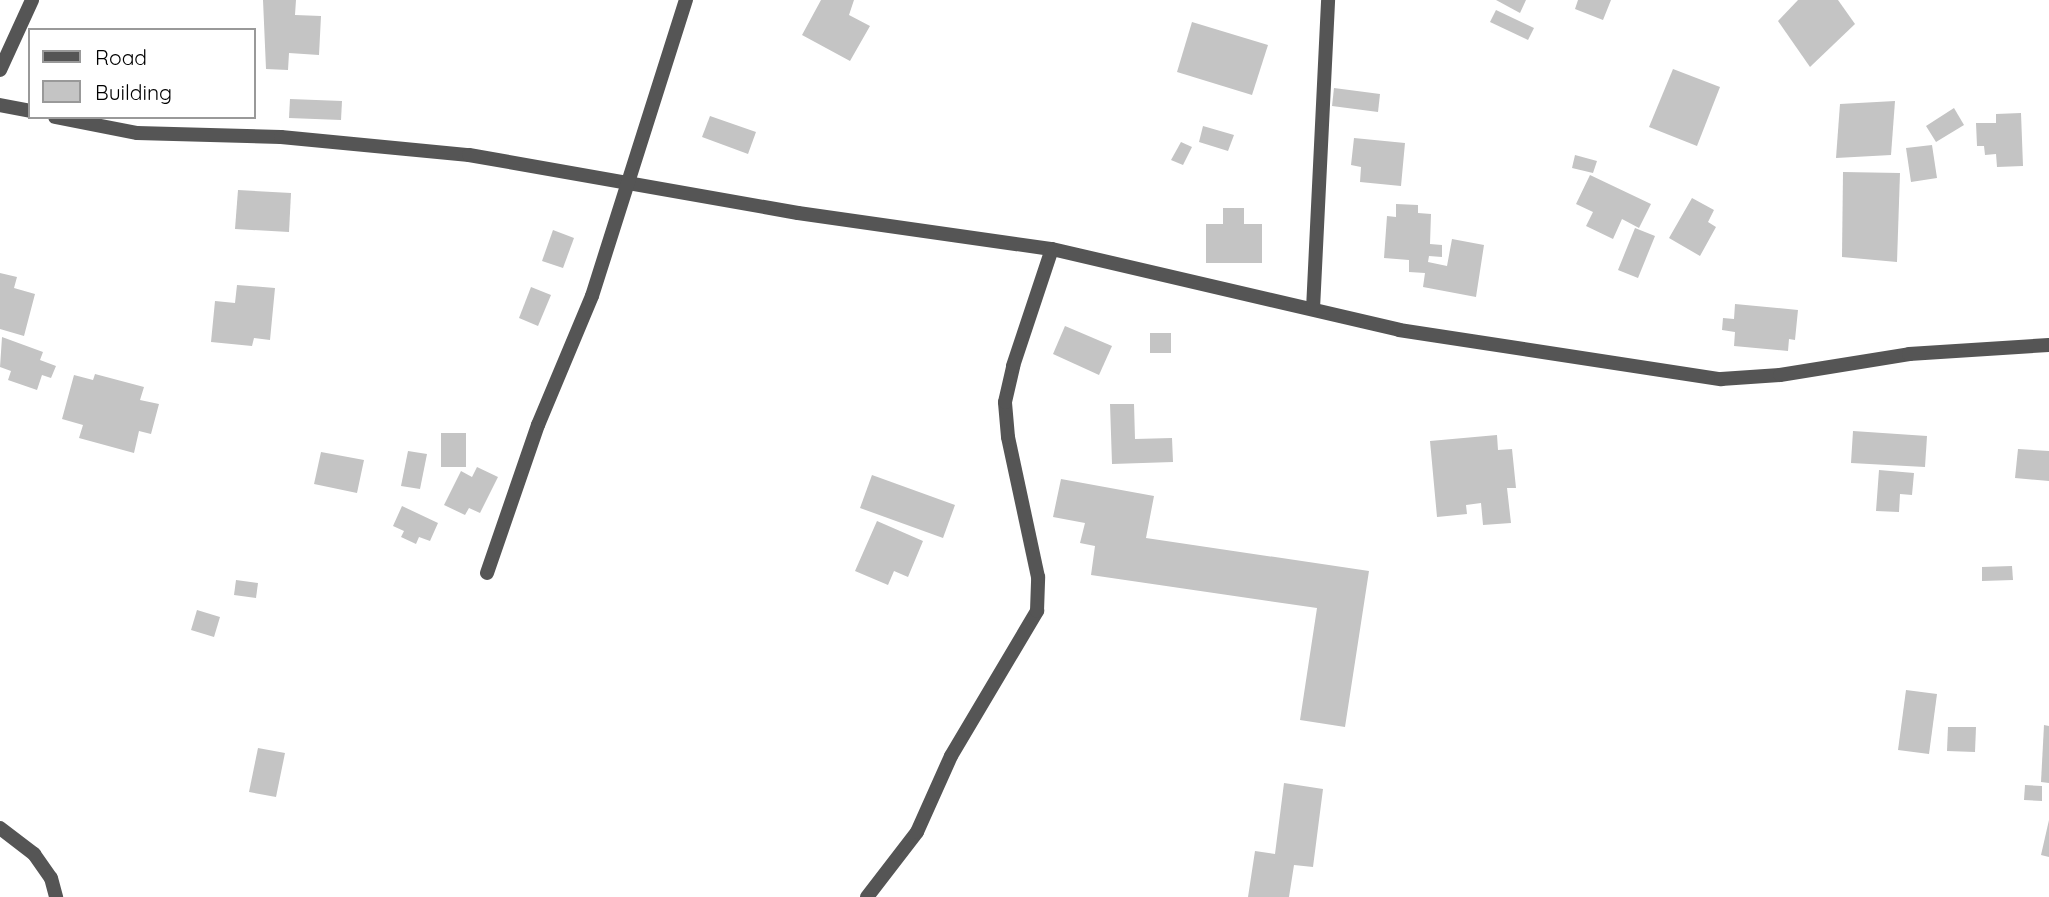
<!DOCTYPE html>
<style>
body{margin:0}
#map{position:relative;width:2049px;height:897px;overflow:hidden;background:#fff;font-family:Quicksand,sans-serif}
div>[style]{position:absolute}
.building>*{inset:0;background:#c4c4c4}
.minor>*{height:14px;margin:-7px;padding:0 7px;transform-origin:7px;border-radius:7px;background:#555}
span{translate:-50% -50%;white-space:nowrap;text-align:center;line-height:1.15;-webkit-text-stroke:6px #fff;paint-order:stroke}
.legend{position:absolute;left:28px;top:28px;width:228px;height:91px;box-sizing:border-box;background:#fff;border:2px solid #999;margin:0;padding:9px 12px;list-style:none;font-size:21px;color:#000}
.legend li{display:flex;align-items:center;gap:14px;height:35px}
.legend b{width:35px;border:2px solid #999}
</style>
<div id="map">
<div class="building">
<div style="clip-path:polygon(263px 0,296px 0,295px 15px,321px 16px,319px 55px,289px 53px,288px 70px,266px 69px)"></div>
<div style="clip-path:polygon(821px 0,854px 0,849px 15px,870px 26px,850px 61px,802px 35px)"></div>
<div style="clip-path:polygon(1496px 0,1526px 0,1520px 13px)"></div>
<div style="clip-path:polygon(1578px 0,1611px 0,1603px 20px,1575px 9px)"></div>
<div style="clip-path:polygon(1798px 0,1838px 0,1855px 24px,1810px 67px,1778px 21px)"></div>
<div style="clip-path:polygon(1496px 10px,1534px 28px,1528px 40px,1490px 22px)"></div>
<div style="clip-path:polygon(1192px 22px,1268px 45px,1252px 95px,1177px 72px)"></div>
<div style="clip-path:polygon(1673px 69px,1720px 87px,1697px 146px,1649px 127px)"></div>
<div style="clip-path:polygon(1334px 88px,1380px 94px,1378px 112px,1332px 106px)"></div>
<div style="clip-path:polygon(290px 99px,342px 101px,341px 120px,289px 118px)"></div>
<div style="clip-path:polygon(1895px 101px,1891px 155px,1836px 158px,1840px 104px)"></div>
<div style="clip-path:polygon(1954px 108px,1964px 125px,1936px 142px,1926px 126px)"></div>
<div style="clip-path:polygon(2021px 113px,2023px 166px,1997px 167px,1996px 154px,1985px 155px,1984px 146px,1977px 146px,1976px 123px,1996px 123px,1996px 114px)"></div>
<div style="clip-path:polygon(710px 116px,756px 132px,748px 154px,702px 137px)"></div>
<div style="clip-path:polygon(1203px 126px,1234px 135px,1228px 151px,1199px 142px)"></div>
<div style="clip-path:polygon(1354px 138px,1405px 143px,1401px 186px,1360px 182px,1361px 167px,1351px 165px)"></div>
<div style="clip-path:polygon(1181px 142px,1192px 147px,1183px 165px,1171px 160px)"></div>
<div style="clip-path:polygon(1932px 145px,1937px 178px,1911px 182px,1906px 148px)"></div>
<div style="clip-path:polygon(1575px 155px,1597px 161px,1593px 173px,1572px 168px)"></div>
<div style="clip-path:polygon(1843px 172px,1900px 173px,1897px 262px,1842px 257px)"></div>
<div style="clip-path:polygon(1590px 175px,1651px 204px,1639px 228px,1622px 219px,1613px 239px,1586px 226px,1593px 212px,1576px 204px)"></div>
<div style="clip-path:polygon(238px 190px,291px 193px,289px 232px,235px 229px)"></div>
<div style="clip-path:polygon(1692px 198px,1714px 210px,1708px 222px,1716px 227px,1700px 256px,1669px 238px)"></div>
<div style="clip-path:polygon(1396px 204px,1418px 205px,1418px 213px,1431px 214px,1430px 244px,1442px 245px,1442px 257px,1429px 256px,1428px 262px,1447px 266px,1452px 239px,1484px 245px,1476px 297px,1423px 287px,1425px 273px,1409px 272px,1409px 260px,1384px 258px,1387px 216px,1396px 217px)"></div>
<div style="clip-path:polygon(1223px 208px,1244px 208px,1244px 224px,1262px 224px,1262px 263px,1206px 263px,1206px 224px,1223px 224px)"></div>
<div style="clip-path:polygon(1635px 228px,1655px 236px,1638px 278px,1618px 270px)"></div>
<div style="clip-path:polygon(553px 230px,574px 238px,563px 268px,542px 261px)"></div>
<div style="clip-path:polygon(0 273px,17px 277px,14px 288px,35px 294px,24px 336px,0 329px)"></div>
<div style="clip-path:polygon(237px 285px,275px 288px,270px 340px,254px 338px,252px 346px,211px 342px,215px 301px,235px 303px)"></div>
<div style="clip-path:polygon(531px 287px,551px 295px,538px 326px,519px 318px)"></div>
<div style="clip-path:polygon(1735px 304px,1798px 310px,1795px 340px,1789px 339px,1788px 351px,1734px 346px,1735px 332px,1722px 330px,1723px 318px,1734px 319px)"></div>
<div style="clip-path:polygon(1065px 326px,1112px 346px,1099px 375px,1053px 354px)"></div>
<div style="clip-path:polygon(1150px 333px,1171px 333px,1171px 353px,1150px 353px)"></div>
<div style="clip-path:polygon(2px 337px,43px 352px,40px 360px,56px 366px,51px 378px,42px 375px,37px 390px,8px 380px,11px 371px,0 367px)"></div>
<div style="clip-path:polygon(95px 374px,144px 387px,140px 400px,159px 404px,151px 434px,139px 431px,134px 453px,79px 438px,83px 425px,62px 419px,74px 375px,93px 380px)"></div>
<div style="clip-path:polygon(1110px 404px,1134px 404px,1135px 439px,1172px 438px,1173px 462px,1112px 464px)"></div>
<div style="clip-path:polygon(1853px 431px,1927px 436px,1925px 467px,1851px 463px)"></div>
<div style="clip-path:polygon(441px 433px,466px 433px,466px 467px,441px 467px)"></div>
<div style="clip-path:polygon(1497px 435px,1498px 450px,1512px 449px,1516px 488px,1507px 488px,1511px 523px,1483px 525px,1481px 503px,1466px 505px,1467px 514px,1437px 517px,1430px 441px)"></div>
<div style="clip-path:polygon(2018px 449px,2049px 451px,2049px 481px,2015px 478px)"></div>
<div style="clip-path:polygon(408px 451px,427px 454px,420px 489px,401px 486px)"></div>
<div style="clip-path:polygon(321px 452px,364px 460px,357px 493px,314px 484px)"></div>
<div style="clip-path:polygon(477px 467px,498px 477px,480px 513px,469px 508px,465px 515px,444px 505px,461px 471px,472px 477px)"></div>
<div style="clip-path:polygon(1879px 470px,1914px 473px,1912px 495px,1900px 494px,1899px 512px,1876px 511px)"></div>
<div style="clip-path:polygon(872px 475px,955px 505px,943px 538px,860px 508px)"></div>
<div style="clip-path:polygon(1061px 479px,1154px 496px,1146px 538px,1369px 571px,1345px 727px,1300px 720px,1317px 608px,1091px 575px,1095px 546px,1080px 543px,1085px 523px,1053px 517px)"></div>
<div style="clip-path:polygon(402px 506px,438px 523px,430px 541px,419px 537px,416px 544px,401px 537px,404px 531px,393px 526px)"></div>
<div style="clip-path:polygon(877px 521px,923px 541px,908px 577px,894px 571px,888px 585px,855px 571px)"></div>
<div style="clip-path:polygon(2012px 566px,2013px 580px,1982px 581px,1982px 567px)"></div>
<div style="clip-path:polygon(236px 580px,258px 583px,256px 598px,234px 595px)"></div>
<div style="clip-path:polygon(197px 610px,220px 617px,214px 637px,191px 630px)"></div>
<div style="clip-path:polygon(1906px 690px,1937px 694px,1929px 754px,1898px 750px)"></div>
<div style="clip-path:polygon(2044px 725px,2049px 726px,2049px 783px,2041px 782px)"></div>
<div style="clip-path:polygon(1948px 727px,1976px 727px,1975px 752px,1947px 751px)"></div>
<div style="clip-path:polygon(258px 748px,285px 753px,276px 797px,249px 792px)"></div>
<div style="clip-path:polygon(1284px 783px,1323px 789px,1313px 867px,1294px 865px,1289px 897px,1248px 897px,1255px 851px,1275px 854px)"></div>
<div style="clip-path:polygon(2025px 785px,2042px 786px,2042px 801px,2024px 800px)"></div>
<div style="clip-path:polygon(2049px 820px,2049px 857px,2041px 855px)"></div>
</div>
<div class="minor">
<div style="left:0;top:70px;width:77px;rotate:-65.4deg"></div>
<div style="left:0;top:105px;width:31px;rotate:11deg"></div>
<div style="left:55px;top:117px;width:84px;rotate:11deg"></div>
<div style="left:137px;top:133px;width:144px;rotate:1.6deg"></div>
<div style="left:281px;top:137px;width:189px;rotate:5.5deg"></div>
<div style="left:469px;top:155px;width:334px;rotate:10deg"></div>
<div style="left:798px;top:213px;width:257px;rotate:8.1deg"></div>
<div style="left:1052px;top:249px;width:356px;rotate:13.1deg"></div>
<div style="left:1399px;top:330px;width:326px;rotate:8.7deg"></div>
<div style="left:1721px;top:379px;width:59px;rotate:-3.9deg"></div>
<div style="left:1780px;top:375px;width:131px;rotate:-9.2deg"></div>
<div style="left:1909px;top:354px;width:140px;rotate:-3.7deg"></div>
<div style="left:1313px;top:309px;width:309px;rotate:-87.2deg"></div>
<div style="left:487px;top:573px;width:157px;rotate:-71deg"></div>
<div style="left:538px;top:425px;width:140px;rotate:-67.3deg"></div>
<div style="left:592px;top:296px;width:311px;rotate:-72.4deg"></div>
<div style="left:0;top:828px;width:43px;rotate:37.4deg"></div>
<div style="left:34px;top:854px;width:29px;rotate:55deg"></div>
<div style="left:51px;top:878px;width:20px;rotate:75deg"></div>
<div style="left:867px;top:897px;width:82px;rotate:-52.4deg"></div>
<div style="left:917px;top:832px;width:83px;rotate:-65.9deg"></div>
<div style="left:951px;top:756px;width:169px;rotate:-59.3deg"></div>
<div style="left:1037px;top:611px;width:34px;rotate:-88deg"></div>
<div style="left:1038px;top:577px;width:143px;rotate:-102.1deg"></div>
<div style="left:1008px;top:437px;width:35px;rotate:-95deg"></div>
<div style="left:1005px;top:402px;width:37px;rotate:-77deg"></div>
<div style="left:1013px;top:366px;width:123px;rotate:-71.6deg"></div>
</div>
<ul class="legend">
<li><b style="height:9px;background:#555"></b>Road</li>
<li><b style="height:19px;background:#c4c4c4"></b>Building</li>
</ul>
</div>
